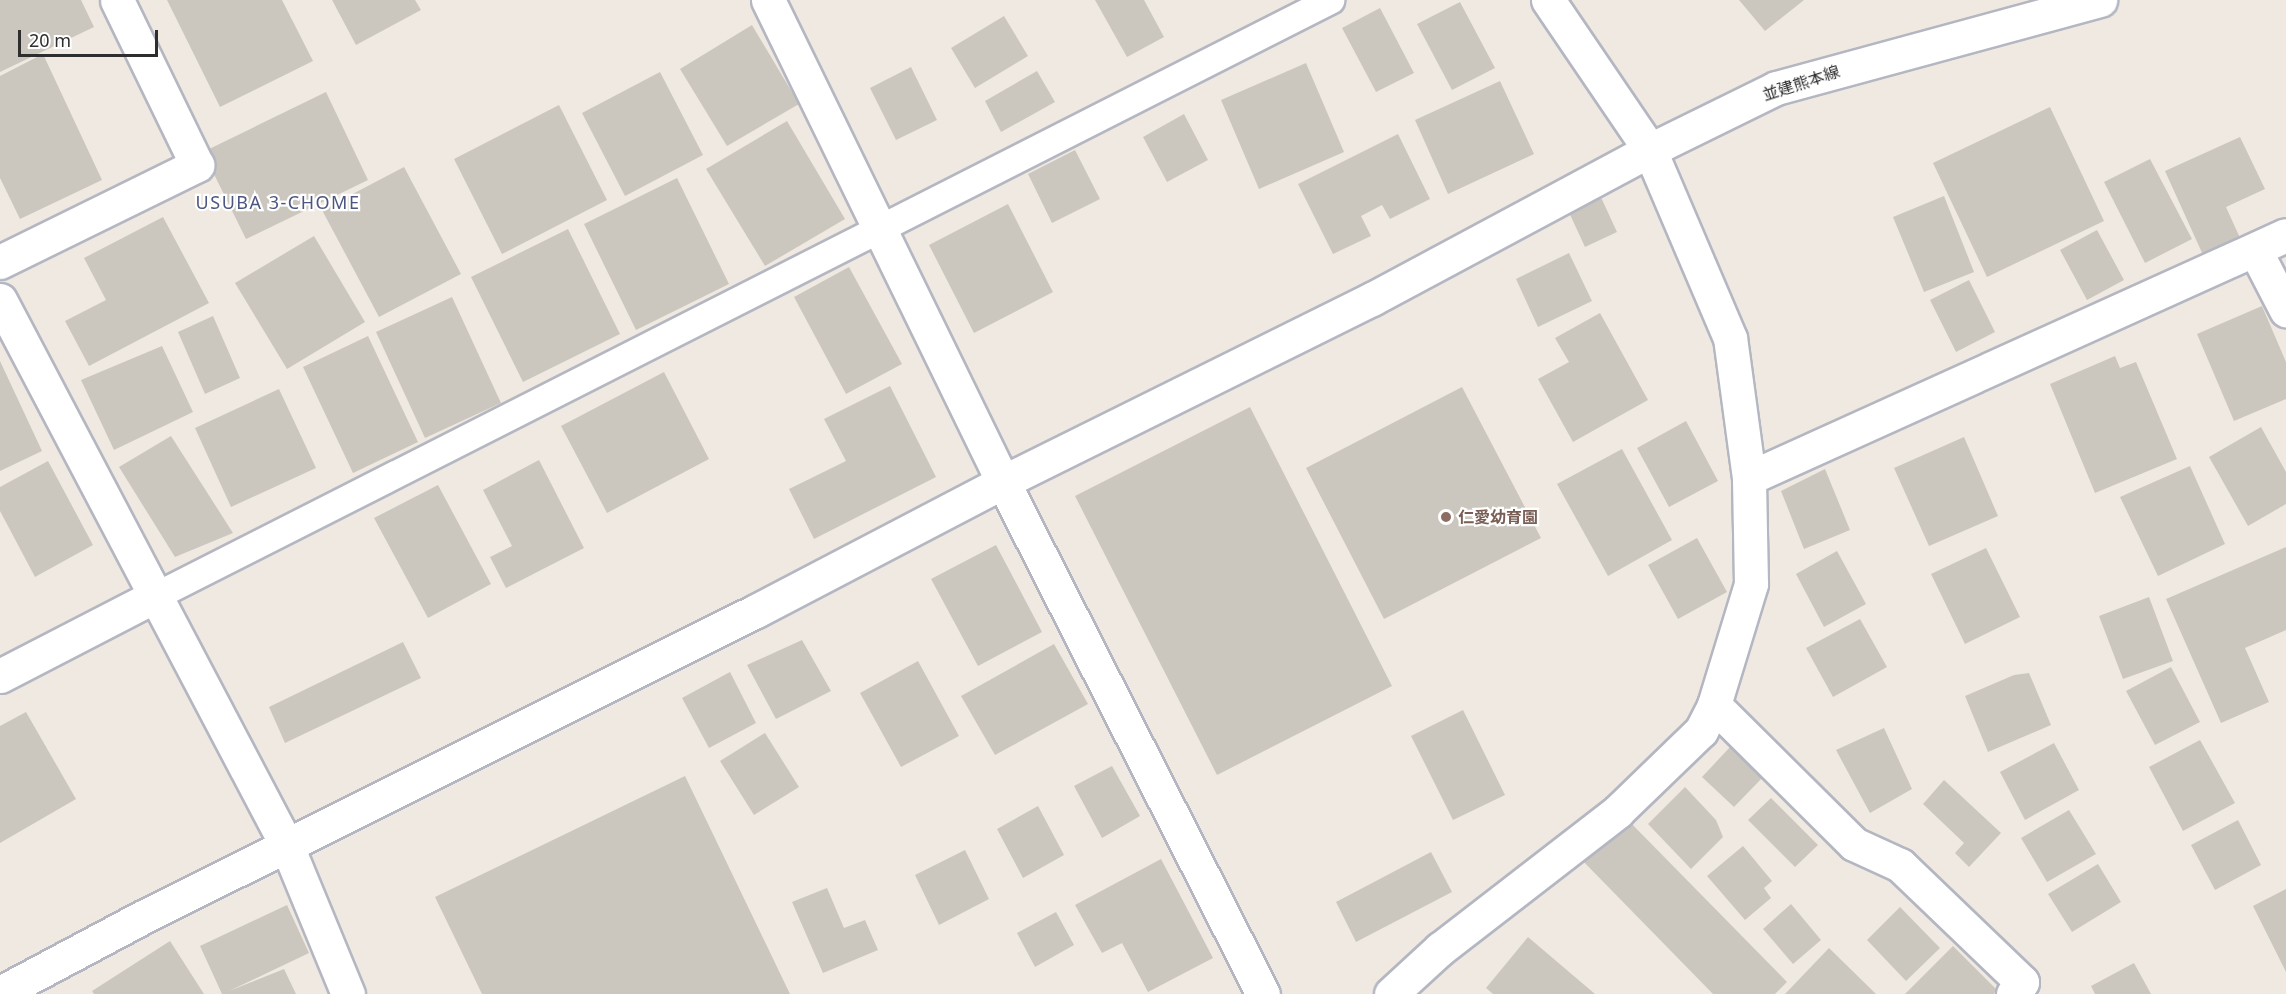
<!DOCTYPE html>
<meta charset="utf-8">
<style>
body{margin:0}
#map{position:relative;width:2286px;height:994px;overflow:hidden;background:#efe9e1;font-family:"Noto Sans","Noto Sans JP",sans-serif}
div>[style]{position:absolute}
.building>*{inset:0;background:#cbc7bf}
.roads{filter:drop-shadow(2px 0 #b4b7c1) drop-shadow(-2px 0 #b4b7c1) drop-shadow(0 2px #b4b7c1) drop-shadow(0 -2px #b4b7c1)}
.service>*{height:27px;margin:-13.5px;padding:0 13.5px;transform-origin:13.5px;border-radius:13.5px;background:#fff}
.minor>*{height:33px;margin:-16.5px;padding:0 16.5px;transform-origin:16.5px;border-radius:16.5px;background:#fff}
.tertiary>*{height:33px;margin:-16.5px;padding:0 16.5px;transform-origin:16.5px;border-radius:16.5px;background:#fff}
.secondary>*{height:33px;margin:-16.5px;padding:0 16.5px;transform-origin:16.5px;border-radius:16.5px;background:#fff}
.dots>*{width:16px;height:16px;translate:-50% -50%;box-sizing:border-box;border:3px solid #fff;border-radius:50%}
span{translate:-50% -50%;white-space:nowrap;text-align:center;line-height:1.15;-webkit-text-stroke:4.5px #fff;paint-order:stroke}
.street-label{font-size:16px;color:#2e2e2e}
.education-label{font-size:16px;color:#785e54;font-weight:700}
.left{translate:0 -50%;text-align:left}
.neighbourhood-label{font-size:18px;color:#4d5680;letter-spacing:1.5px}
.scale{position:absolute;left:18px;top:30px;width:140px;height:27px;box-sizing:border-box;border:3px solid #2e2e2e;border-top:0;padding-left:8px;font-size:18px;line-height:21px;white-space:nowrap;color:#2e2e2e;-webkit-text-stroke:4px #fff;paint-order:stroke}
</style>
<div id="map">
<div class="building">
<div style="clip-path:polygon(0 0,81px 0,94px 27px,0 72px)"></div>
<div style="clip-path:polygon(167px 0,282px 0,313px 61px,220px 107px)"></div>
<div style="clip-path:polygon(332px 0,415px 0,421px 10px,356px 45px)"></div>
<div style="clip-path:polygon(1095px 0,1144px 0,1164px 37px,1127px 57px)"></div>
<div style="clip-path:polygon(1739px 0,1804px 0,1765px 31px)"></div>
<div style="clip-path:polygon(1460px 2px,1495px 68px,1452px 90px,1417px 24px)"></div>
<div style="clip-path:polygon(1380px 8px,1414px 73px,1376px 92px,1342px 28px)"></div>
<div style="clip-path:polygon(1004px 16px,1028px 56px,975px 88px,951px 48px)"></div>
<div style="clip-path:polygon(752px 25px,799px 104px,727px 146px,680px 69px)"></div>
<div style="clip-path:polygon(43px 54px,102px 180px,20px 219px,0 178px,0 76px)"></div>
<div style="clip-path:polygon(1306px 63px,1344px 152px,1259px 189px,1221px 100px)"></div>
<div style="clip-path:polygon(911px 67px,937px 120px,896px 140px,870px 88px)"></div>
<div style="clip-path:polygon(1037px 71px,1055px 102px,1001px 132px,985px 101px)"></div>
<div style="clip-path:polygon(660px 72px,703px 155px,625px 196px,582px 113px)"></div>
<div style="clip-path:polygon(1500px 81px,1534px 154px,1448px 194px,1415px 120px)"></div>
<div style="clip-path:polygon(326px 92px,368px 180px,246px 239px,203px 152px)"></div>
<div style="clip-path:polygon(559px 105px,607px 200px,502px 254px,454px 159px)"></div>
<div style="clip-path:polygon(2050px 107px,2104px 221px,1987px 277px,1933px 163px)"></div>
<div style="clip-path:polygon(1184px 114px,1208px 160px,1167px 182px,1143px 137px)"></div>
<div style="clip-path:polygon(787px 121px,845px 219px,765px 266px,706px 169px)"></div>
<div style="clip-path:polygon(1398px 134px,1430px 199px,1390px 219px,1382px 205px,1361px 216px,1371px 236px,1333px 254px,1298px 184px)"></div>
<div style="clip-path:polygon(2240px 137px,2265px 189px,2226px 207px,2240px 238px,2203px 255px,2165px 171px)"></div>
<div style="clip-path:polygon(1075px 150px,1100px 199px,1052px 223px,1028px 174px)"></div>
<div style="clip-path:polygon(2150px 159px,2192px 239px,2145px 263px,2104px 182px)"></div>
<div style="clip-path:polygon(404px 167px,461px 274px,379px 317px,322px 210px)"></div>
<div style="clip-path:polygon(677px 178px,729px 284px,636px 330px,584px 224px)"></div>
<div style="clip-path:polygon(1599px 193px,1617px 232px,1585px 247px,1567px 208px)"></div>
<div style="clip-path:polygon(1944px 196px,1974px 272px,1924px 292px,1893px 217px)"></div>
<div style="clip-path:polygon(1008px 204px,1053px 292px,974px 333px,929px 245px)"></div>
<div style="clip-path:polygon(163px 217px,209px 303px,89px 366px,65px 321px,106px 300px,84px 258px)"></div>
<div style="clip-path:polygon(568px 229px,620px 334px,523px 382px,471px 277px)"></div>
<div style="clip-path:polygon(2097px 230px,2124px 280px,2087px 300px,2060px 250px)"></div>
<div style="clip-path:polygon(314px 236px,365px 322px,287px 369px,235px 283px)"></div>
<div style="clip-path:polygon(1569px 253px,1592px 301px,1538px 327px,1516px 279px)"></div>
<div style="clip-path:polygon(849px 267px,902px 364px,846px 394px,794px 297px)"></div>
<div style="clip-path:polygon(1969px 280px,1995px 332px,1956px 352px,1930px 300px)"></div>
<div style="clip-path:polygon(452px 297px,501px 403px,425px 438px,376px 332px)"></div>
<div style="clip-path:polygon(2262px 306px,2286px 362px,2286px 399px,2234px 421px,2197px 334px)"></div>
<div style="clip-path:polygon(1600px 313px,1648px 400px,1573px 442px,1538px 379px,1569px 362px,1555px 338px)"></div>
<div style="clip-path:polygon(213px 316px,240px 378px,205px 394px,178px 332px)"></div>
<div style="clip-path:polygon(368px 336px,418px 442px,353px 473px,303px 367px)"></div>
<div style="clip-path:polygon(162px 346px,193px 412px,114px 450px,81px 380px)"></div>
<div style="clip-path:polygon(2115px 356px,2120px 368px,2136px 362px,2177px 459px,2095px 493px,2050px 384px)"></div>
<div style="clip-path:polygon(0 361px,42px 451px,0 471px)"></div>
<div style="clip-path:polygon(664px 372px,709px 459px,607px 513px,561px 426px)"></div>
<div style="clip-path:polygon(890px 386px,936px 477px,814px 539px,789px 489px,846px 461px,824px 419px)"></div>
<div style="clip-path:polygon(1462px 387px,1541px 538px,1384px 619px,1306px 468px)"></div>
<div style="clip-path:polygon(279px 389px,316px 468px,231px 507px,195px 428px)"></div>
<div style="clip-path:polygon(1250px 407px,1392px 686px,1217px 775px,1075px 496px)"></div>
<div style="clip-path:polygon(1686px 421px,1718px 481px,1669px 507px,1637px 448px)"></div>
<div style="clip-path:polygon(2261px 427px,2286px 472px,2286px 504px,2248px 526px,2209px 457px)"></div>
<div style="clip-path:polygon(171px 436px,233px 533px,175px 557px,119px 467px)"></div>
<div style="clip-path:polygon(1964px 437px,1998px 516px,1929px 546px,1894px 468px)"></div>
<div style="clip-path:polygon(1622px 449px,1672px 540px,1608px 576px,1557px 484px)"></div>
<div style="clip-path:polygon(539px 460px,584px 548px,506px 588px,490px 557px,512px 546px,483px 490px)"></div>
<div style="clip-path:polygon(48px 461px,93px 545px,35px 577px,0 511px,0 487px)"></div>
<div style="clip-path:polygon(2190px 466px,2225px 544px,2158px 576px,2120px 497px)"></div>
<div style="clip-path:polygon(1825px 469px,1850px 530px,1804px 549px,1781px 491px)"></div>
<div style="clip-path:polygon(438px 485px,491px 584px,428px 618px,374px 518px)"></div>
<div style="clip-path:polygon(1697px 538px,1727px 592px,1678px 619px,1648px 565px)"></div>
<div style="clip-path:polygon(996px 545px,1042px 632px,978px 666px,931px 579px)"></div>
<div style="clip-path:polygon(2286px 547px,2286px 630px,2245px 648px,2269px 702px,2221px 723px,2166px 599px)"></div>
<div style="clip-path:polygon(1986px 548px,2020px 617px,1965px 644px,1931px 574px)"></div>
<div style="clip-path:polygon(1837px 551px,1866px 604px,1824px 627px,1796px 574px)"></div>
<div style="clip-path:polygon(2149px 597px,2173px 661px,2123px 679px,2099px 616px)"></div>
<div style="clip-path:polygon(1860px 619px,1887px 667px,1833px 697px,1806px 648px)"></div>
<div style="clip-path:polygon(802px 640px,831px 691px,776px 719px,747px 665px)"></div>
<div style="clip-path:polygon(403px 642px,421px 678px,285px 743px,269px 707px)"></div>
<div style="clip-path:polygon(1054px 644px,1088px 704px,995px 755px,961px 696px)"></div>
<div style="clip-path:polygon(918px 661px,959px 736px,901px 767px,860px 693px)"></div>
<div style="clip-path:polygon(2171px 667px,2200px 722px,2155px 745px,2126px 691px)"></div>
<div style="clip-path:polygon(730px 672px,756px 723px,709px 748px,682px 698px)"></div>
<div style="clip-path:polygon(2029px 673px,2051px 725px,1988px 752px,1965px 696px,2014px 675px)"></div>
<div style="clip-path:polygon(1463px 710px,1505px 795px,1453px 820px,1411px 736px)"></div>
<div style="clip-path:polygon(26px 712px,76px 799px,0 843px,0 726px)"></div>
<div style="clip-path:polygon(1884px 728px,1912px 789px,1870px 813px,1836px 750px)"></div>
<div style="clip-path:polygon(765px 733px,799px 787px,754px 815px,720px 761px)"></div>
<div style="clip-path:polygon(2200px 740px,2235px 803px,2183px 831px,2149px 767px)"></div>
<div style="clip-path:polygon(2054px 743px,2079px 790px,2025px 820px,2000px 772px)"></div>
<div style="clip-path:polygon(1731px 746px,1764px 776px,1734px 807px,1702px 777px)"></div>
<div style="clip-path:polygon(1112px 766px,1140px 816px,1102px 838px,1074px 786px)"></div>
<div style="clip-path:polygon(685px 776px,790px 994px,482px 994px,435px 897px)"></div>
<div style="clip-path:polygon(1944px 780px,2001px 833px,1969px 867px,1955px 853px,1964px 843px,1923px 804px)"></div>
<div style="clip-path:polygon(1685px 787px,1716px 820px,1723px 837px,1691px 869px,1648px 824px)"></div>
<div style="clip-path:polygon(1771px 798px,1818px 845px,1795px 867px,1748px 820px)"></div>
<div style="clip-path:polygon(1038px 806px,1064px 855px,1023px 878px,997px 829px)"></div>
<div style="clip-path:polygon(2069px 810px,2096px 854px,2047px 882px,2021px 838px)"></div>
<div style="clip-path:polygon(1620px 812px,1787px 982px,1775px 994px,1713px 994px,1577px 855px)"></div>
<div style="clip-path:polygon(2238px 820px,2261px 865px,2215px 890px,2191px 845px)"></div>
<div style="clip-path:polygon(1743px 846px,1772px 881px,1764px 888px,1771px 898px,1745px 920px,1707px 876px)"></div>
<div style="clip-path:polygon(965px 850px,989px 899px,939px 925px,915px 875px)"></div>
<div style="clip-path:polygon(1431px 852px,1452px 892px,1356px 942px,1336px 902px)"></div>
<div style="clip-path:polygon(1161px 859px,1213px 958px,1148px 992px,1122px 943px,1102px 953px,1075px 905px)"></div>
<div style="clip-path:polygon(2098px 864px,2121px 902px,2072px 932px,2048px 894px)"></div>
<div style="clip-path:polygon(827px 888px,844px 928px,865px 920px,878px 950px,823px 973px,792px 902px)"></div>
<div style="clip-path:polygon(2286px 889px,2286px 972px,2253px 906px)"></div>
<div style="clip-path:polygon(1791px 904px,1821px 940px,1793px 964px,1763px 929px)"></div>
<div style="clip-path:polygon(287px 905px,309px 953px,229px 991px,284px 969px,296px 994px,222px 994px,200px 946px)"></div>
<div style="clip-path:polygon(1900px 907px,1940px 948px,1906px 981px,1867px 940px)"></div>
<div style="clip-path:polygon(1056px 912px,1074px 945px,1035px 967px,1017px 933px)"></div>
<div style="clip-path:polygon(1528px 937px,1595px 994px,1493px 994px,1486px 988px)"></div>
<div style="clip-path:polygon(170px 941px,204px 994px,94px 994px,92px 991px)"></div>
<div style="clip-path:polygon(1953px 946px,1997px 990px,1994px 994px,1905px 994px)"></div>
<div style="clip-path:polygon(1829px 948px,1876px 994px,1785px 994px)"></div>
<div style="clip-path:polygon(2134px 963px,2151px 994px,2095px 994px,2091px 986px)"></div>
</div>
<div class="roads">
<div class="service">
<div style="left:155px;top:596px;width:1318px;rotate:-26.9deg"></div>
</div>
<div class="minor">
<div style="left:768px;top:0;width:536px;rotate:64.01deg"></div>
<div style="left:1003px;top:482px;width:574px;rotate:63.08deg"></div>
<div style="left:2255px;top:250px;width:68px;rotate:62.7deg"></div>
<div style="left:0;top:262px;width:220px;rotate:-26.2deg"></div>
<div style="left:197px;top:165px;width:183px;rotate:-115.9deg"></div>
<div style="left:0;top:300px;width:617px;rotate:62.27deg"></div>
<div style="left:287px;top:846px;width:160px;rotate:67.6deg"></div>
<div style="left:1749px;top:478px;width:589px;rotate:-24.35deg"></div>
<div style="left:0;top:676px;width:174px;rotate:-27.3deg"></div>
<div style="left:1714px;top:705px;width:197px;rotate:44.8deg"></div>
<div style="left:1854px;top:844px;width:51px;rotate:24.5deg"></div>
<div style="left:1900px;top:865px;width:169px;rotate:43.8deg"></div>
<div style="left:2022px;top:982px;width:15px;rotate:127deg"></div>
<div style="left:1391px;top:994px;width:67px;rotate:-42.6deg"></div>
<div style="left:1440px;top:949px;width:224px;rotate:-37.7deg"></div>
<div style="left:1617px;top:812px;width:117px;rotate:-44deg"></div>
<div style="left:1701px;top:731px;width:29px;rotate:-63deg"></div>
<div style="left:1714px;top:705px;width:127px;rotate:-73deg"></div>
<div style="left:1751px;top:584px;width:106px;rotate:-91.1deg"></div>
<div style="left:1749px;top:478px;width:141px;rotate:-97.7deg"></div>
<div style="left:1730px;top:338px;width:204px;rotate:-113.1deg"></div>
</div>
<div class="tertiary">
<div style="left:0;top:993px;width:160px;rotate:-28deg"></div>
<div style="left:141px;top:918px;width:687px;rotate:-26.53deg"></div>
<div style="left:756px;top:611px;width:279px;rotate:-27.6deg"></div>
<div style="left:1003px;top:482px;width:412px;rotate:-26.4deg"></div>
<div style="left:1372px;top:299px;width:315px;rotate:-28.2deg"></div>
</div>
<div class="secondary">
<div style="left:1548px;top:0;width:181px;rotate:55.8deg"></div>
<div style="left:1650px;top:150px;width:140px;rotate:-26.2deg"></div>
<div style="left:1776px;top:88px;width:336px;rotate:-15.2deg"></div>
</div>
</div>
<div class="dots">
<div style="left:1446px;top:517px;background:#8d6e63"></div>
</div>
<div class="street-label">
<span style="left:1801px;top:83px;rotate:-18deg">並建熊本線</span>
</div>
<div class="education-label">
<span class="left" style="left:1458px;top:517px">仁愛幼育園</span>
</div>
<div class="neighbourhood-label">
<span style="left:278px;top:202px">USUBA 3-CHOME</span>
</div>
<div class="scale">20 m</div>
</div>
